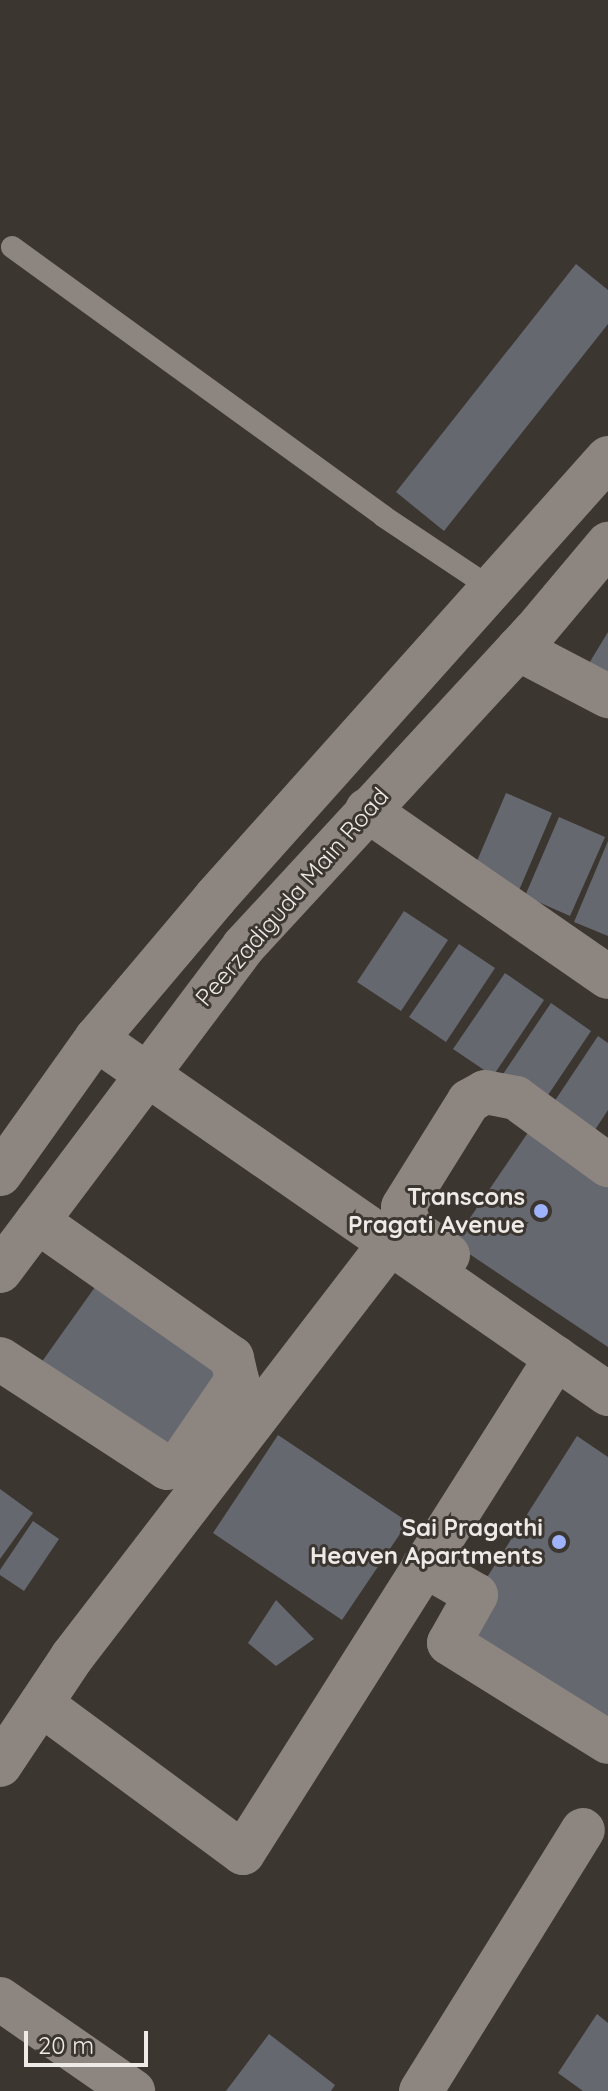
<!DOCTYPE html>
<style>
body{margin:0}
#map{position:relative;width:608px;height:2091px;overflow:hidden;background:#3c3631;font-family:Quicksand,sans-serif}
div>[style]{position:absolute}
.building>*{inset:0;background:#666870}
.service>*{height:22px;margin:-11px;padding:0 11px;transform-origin:11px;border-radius:11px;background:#8d8580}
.minor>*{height:44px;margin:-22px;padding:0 22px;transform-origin:22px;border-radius:22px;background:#8d8580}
.tertiary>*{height:44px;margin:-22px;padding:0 22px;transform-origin:22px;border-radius:22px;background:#8d8580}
.dots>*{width:22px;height:22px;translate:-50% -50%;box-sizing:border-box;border:4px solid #3c3631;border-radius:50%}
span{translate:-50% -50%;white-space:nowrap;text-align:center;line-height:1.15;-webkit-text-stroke:6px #3c3631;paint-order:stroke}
.street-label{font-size:24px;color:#eeeae7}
.poi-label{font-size:24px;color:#eeeae7;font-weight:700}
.right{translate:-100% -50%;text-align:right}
.scale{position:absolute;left:24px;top:2031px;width:124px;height:36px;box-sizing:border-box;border:4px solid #eeeae7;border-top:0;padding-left:10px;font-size:24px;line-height:28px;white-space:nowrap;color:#eeeae7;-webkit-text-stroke:6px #3c3631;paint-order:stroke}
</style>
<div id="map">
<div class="building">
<div style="clip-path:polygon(576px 264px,608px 290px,608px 324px,444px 531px,396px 492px)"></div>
<div style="clip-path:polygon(608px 632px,608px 684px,585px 670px)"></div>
<div style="clip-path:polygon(506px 793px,552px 813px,517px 895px,471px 875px)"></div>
<div style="clip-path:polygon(559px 817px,605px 837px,570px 916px,525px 896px)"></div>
<div style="clip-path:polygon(608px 841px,608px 936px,574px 922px)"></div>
<div style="clip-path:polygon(404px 911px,448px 940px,401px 1011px,357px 982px)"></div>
<div style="clip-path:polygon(459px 944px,495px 968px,446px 1042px,409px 1017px)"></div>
<div style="clip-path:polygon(505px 973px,544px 1000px,493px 1076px,453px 1049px)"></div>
<div style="clip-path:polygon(551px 1003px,591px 1031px,542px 1104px,501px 1077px)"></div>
<div style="clip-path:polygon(598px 1036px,608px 1043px,608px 1110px,591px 1136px,550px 1108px)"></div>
<div style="clip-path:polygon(531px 1128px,608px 1180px,608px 1347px,453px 1243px)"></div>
<div style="clip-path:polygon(100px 1280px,228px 1369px,165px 1460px,36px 1370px)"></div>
<div style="clip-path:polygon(278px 1435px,408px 1522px,342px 1620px,213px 1533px)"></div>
<div style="clip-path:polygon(577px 1436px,608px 1457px,608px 1722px,456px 1626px)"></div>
<div style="clip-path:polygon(0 1489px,33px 1513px,0 1559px)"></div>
<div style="clip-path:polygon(33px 1521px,59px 1539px,24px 1591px,0 1575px,0 1570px)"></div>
<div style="clip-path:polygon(276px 1600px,314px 1639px,276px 1666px,248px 1643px)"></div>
<div style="clip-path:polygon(597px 2014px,608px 2023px,608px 2091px,583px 2091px,558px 2073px)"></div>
<div style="clip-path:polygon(269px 2034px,335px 2085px,331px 2091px,226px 2091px)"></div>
</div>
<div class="service">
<div style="left:12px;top:247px;width:458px;rotate:35.9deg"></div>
<div style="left:383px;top:516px;width:133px;rotate:33.7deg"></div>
</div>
<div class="minor">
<div style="left:518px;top:649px;width:102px;rotate:27.6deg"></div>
<div style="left:367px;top:810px;width:293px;rotate:34.7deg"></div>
<div style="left:96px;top:1039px;width:623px;rotate:34.74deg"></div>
<div style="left:448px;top:1255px;width:45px;rotate:-144.9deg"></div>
<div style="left:411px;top:1229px;width:23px;rotate:-110deg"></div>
<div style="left:403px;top:1207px;width:125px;rotate:-58.1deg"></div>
<div style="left:469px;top:1101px;width:18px;rotate:-29deg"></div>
<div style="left:485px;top:1092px;width:32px;rotate:11deg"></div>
<div style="left:516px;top:1098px;width:114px;rotate:36.1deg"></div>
<div style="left:0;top:1359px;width:199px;rotate:33.1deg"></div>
<div style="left:167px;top:1468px;width:12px;rotate:-14deg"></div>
<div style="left:179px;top:1465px;width:103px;rotate:-55.7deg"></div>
<div style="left:237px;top:1380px;width:23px;rotate:-103deg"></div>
<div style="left:232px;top:1358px;width:238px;rotate:-144.9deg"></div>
<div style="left:424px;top:1565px;width:60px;rotate:30deg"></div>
<div style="left:476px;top:1595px;width:55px;rotate:119.4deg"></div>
<div style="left:449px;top:1643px;width:187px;rotate:31.9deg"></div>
<div style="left:41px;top:1704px;width:251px;rotate:36.4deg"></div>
<div style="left:243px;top:1853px;width:586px;rotate:-57.69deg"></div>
<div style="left:0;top:1765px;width:130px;rotate:-56.3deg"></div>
<div style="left:72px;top:1657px;width:523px;rotate:-52.45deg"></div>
<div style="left:0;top:1999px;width:162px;rotate:34.7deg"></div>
<div style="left:421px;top:2091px;width:307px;rotate:-58.2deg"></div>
</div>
<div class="tertiary">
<div style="left:0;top:1174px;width:166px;rotate:-54.6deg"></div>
<div style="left:96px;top:1039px;width:185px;rotate:-49.8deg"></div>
<div style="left:215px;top:898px;width:590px;rotate:-48.23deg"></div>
<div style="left:0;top:1271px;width:405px;rotate:-53.1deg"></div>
<div style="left:243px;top:947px;width:430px;rotate:-47.3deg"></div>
<div style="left:535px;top:631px;width:114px;rotate:-50deg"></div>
</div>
<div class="dots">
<div style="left:541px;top:1211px;background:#9fb3fd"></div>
<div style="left:559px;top:1542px;background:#9fb3fd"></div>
</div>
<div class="street-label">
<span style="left:292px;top:897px;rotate:-49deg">Peerzadiguda Main Road</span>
</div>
<div class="poi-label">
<span class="right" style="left:525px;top:1211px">Transcons<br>Pragati Avenue</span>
<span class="right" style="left:543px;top:1542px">Sai Pragathi<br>Heaven Apartments</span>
</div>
<div class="scale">20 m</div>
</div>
